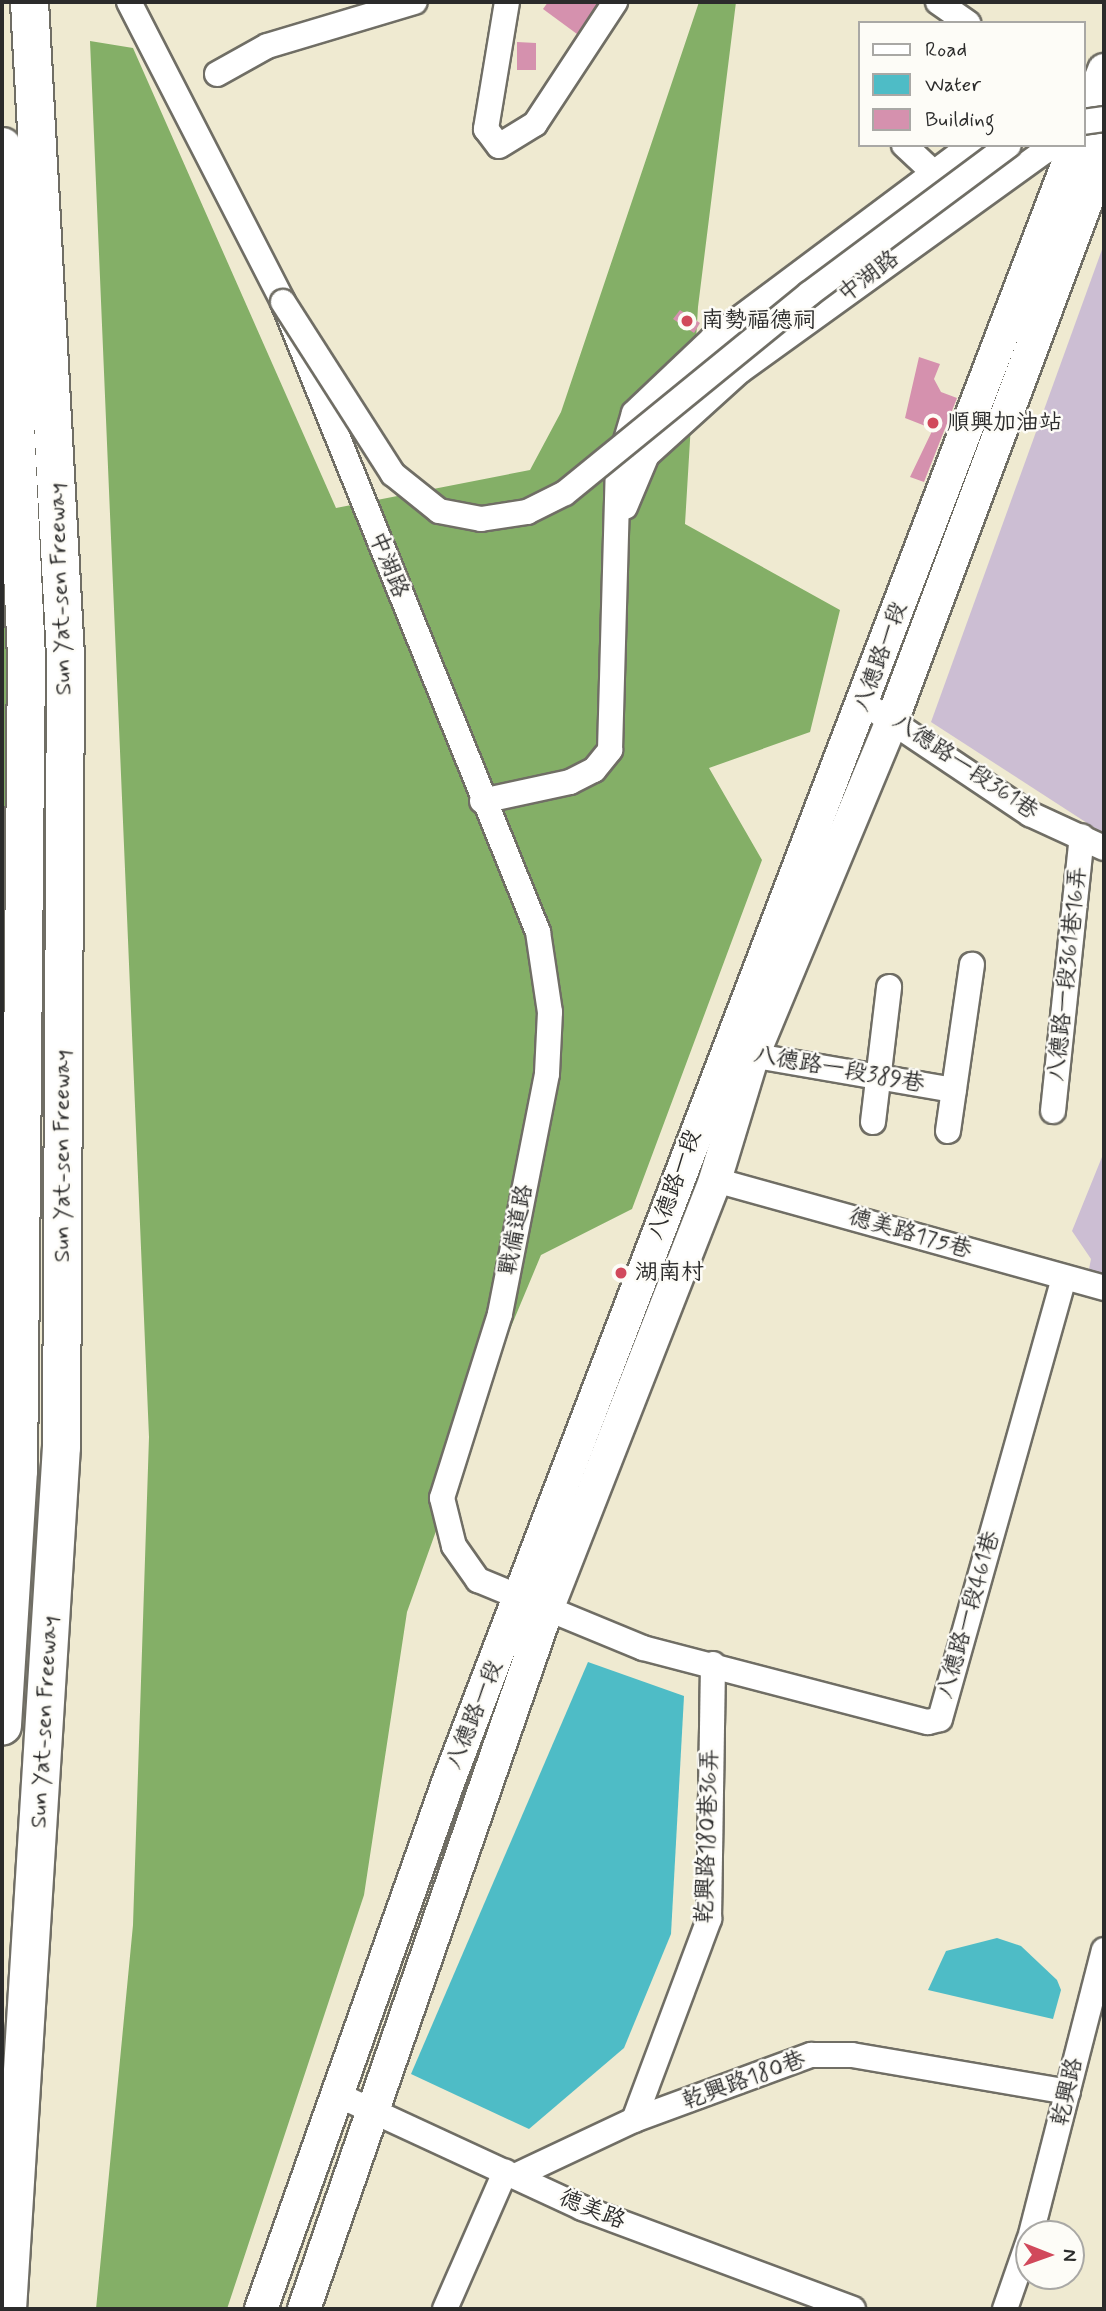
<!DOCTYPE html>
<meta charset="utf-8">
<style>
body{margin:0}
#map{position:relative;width:1106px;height:2311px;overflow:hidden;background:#efead1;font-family:Mynerve,"LXGW WenKai TC",sans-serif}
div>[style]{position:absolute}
.industrial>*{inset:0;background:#ccbed3}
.forest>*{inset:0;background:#84af67}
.water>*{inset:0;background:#4ebcc6}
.building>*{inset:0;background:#d591ae}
.roads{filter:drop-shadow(2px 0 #706e65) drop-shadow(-2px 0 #706e65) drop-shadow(0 2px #706e65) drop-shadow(0 -2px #706e65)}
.minor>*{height:24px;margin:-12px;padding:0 12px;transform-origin:12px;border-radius:12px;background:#fff}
.major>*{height:32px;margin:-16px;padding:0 16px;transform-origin:16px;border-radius:16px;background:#fff}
.highway>*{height:37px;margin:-18.5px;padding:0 18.5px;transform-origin:18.5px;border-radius:18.5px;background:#fff}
.bridges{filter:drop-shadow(2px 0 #706e65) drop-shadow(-2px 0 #706e65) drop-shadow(0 2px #706e65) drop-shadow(0 -2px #706e65)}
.minor-bridge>*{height:24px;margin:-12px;padding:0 12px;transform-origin:12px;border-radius:12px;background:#fff}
.dots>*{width:19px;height:19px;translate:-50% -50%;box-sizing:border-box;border:4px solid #fdfcf7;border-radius:50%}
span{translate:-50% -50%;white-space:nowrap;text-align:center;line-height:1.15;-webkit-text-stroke:5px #fdfcf7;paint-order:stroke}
.street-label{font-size:23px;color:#2b2b2b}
.poi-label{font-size:23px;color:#2b2b2b}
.left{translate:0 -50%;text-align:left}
.frame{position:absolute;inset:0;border:4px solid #2b2b2b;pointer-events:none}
.legend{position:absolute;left:858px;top:21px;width:228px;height:126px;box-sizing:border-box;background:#fdfcf7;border:2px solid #a9a8a5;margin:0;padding:9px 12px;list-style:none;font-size:21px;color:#2b2b2b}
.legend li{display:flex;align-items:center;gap:14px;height:35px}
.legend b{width:35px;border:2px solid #a9a8a5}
.north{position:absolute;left:1015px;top:2220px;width:70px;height:70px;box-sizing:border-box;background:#fdfcf7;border:2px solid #a9a8a5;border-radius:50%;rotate:91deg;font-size:19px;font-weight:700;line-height:28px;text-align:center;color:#2b2b2b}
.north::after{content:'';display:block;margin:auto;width:24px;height:32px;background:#d1495b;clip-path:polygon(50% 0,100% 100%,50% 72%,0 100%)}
</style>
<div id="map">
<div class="industrial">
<div style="clip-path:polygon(1104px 244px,1104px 834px,931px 722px)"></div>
<div style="clip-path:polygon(1104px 1152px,1104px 1279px,1088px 1274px,1091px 1259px,1072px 1231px)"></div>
</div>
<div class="forest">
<div style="clip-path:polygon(699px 2px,736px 2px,698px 307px,685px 524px,840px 610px,810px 732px,709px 768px,762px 860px,632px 1209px,541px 1255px,498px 1358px,407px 1612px,364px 1895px,227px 2309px,96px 2309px,133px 1925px,149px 1437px,90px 41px,133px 48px,336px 508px,530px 470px,561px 412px)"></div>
<div style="clip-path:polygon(2px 192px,10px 979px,2px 1558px)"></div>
</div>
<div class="water">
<div style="clip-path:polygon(588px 1662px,684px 1696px,671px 1934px,624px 2048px,529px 2129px,411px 2074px)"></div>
<div style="clip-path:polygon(997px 1938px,1021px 1946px,1057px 1980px,1061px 1990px,1053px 2019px,928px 1990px,946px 1951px)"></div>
</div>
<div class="building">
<div style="clip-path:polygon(548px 2px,600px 2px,577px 34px,543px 9px)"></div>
<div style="clip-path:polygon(517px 42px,536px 43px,536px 70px,517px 70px)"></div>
<div style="clip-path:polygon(680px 310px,700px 323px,694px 333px,673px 319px)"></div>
<div style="clip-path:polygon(919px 357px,940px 364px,934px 379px,941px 392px,957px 398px,924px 482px,910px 477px,933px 429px,905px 418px)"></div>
</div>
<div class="roads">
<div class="minor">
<div style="left:129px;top:2px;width:337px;rotate:62.8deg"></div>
<div style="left:283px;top:302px;width:680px;rotate:67.96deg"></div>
<div style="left:538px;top:932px;width:81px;rotate:81.5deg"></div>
<div style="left:550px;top:1012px;width:62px;rotate:92.8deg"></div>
<div style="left:547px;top:1074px;width:245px;rotate:101.1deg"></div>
<div style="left:500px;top:1314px;width:193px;rotate:107.5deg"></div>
<div style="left:442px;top:1498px;width:49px;rotate:76deg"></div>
<div style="left:454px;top:1546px;width:42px;rotate:54.8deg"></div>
<div style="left:478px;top:1580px;width:178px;rotate:22.4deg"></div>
<div style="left:643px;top:1648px;width:294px;rotate:14.6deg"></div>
<div style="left:928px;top:1722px;width:12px;rotate:-14deg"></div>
<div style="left:940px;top:1719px;width:458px;rotate:-74.3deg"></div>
<div style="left:507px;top:2px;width:129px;rotate:99.4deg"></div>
<div style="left:486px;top:129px;width:21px;rotate:53deg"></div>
<div style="left:499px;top:146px;width:42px;rotate:-31.4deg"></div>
<div style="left:535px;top:124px;width:146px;rotate:-56.7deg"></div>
<div style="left:938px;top:2px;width:37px;rotate:35deg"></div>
<div style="left:217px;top:74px;width:57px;rotate:-29.2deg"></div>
<div style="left:267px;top:46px;width:154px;rotate:-16.6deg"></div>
<div style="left:1083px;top:140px;width:22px;rotate:-16deg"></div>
<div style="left:904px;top:145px;width:40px;rotate:43deg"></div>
<div style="left:625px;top:507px;width:56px;rotate:-67.1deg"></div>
<div style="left:647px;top:455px;width:125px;rotate:-42.1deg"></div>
<div style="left:740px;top:371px;width:376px;rotate:-35.8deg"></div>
<div style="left:1045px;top:151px;width:22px;rotate:-16deg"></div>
<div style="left:864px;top:703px;width:200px;rotate:33.8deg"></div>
<div style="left:1030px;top:814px;width:81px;rotate:24.7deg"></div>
<div style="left:482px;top:801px;width:90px;rotate:-12.2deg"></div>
<div style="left:570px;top:782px;width:27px;rotate:-27deg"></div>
<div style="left:594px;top:770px;width:26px;rotate:-51deg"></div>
<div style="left:610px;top:750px;width:283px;rotate:-88.4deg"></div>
<div style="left:618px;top:467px;width:56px;rotate:-73.5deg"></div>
<div style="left:634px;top:413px;width:108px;rotate:-43.5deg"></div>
<div style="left:712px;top:339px;width:324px;rotate:-36.8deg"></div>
<div style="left:739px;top:1053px;width:218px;rotate:9.8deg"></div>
<div style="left:1053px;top:1111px;width:276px;rotate:-84deg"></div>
<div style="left:873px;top:1122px;width:136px;rotate:-83.2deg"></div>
<div style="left:948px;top:1131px;width:168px;rotate:-81.8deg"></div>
<div style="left:715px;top:1180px;width:404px;rotate:15.5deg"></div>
<div style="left:338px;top:2095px;width:269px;rotate:24.8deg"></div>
<div style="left:582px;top:2208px;width:289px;rotate:20.4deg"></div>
<div style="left:634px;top:2120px;width:215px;rotate:-69.5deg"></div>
<div style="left:709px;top:1919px;width:255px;rotate:-89.1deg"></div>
<div style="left:515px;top:2176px;width:132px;rotate:-25.2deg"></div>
<div style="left:634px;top:2120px;width:189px;rotate:-20.2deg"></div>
<div style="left:811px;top:2055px;width:41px"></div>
<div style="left:852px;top:2055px;width:219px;rotate:9.7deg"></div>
<div style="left:1031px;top:2234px;width:293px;rotate:-75.6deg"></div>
<div style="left:445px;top:2309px;width:150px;rotate:-66.3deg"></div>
<div style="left:1005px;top:2309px;width:73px;rotate:-70.8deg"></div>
</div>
<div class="major">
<div style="left:1083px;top:124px;width:58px;rotate:-68.7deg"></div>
<div style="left:261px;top:2309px;width:561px;rotate:-70.44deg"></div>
<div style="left:449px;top:1780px;width:1751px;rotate:-69.05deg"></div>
<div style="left:304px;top:2309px;width:738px;rotate:-70.85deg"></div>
<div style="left:546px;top:1612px;width:464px;rotate:-68.6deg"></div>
<div style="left:715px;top:1180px;width:131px;rotate:-73.1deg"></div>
<div style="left:753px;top:1055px;width:365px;rotate:-67.4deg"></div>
<div style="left:893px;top:718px;width:601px;rotate:-69.46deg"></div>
</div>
<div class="highway">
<div style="left:2px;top:146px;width:511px;rotate:87.31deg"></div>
<div style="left:26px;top:656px;width:814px;rotate:90.56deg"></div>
<div style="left:18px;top:1470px;width:256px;rotate:93.6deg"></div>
<div style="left:7px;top:2309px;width:864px;rotate:-86.42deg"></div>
<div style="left:61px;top:1447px;width:791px;rotate:-89.71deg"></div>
<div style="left:65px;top:656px;width:655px;rotate:-93.15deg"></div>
</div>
</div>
<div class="bridges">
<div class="minor-bridge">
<div style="left:1083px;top:122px;width:21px;rotate:-8deg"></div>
<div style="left:283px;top:302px;width:204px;rotate:57.4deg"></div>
<div style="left:393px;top:474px;width:59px;rotate:38.8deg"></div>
<div style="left:439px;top:511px;width:43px;rotate:10.8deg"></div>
<div style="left:481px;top:519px;width:47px;rotate:-8.7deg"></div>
<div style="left:527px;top:512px;width:42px;rotate:-26.6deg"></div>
<div style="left:565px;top:493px;width:315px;rotate:-39.2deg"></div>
<div style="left:809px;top:294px;width:249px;rotate:-36.7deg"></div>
</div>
</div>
<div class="dots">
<div style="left:687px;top:321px;background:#d1495b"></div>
<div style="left:933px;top:423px;background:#d1495b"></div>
<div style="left:621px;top:1273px;background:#d1495b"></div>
</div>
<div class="street-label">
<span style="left:869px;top:277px;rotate:-37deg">中湖路</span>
<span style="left:388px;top:565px;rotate:68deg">中湖路</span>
<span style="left:61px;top:589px;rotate:-92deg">Sun Yat-sen Freeway</span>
<span style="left:881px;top:657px;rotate:-70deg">八德路一段</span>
<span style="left:965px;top:767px;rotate:34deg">八德路一段361巷</span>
<span style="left:1068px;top:974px;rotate:-84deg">八德路一段361巷16弄</span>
<span style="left:839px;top:1070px;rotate:10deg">八德路一段389巷</span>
<span style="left:63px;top:1156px;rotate:-90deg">Sun Yat-sen Freeway</span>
<span style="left:675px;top:1185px;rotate:-70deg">八德路一段</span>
<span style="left:517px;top:1230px;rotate:-79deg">戰備道路</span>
<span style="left:910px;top:1234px;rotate:16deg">德美路175巷</span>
<span style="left:969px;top:1615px;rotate:-74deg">八德路一段461巷</span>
<span style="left:475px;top:1715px;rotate:-68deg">八德路一段</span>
<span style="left:45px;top:1722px;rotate:-87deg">Sun Yat-sen Freeway</span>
<span style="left:708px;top:1836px;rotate:-88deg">乾興路180巷36弄</span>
<span style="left:744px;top:2081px;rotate:-20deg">乾興路180巷</span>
<span style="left:1068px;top:2092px;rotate:-77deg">乾興路</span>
<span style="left:592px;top:2210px;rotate:22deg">德美路</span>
</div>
<div class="poi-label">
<span class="left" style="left:701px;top:321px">南勢福德祠</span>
<span class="left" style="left:947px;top:423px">順興加油站</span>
<span class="left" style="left:635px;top:1273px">湖南村</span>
</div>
<div class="frame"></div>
<ul class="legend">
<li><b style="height:9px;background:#fff"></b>Road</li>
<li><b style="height:19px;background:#4ebcc6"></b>Water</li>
<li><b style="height:19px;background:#d591ae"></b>Building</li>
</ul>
<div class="north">N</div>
</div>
